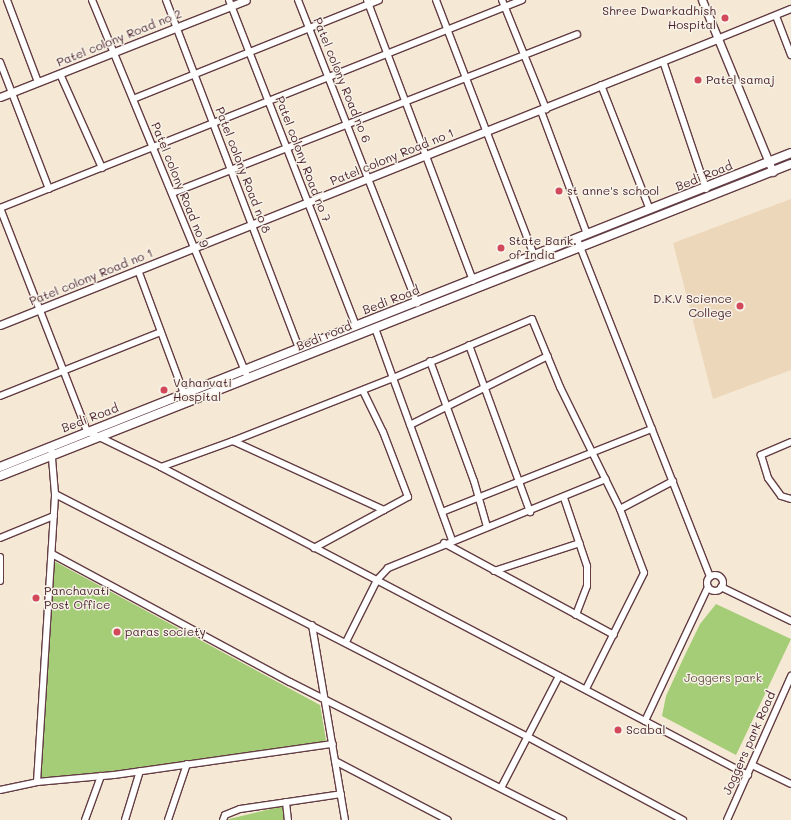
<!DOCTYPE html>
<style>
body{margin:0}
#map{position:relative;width:791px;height:820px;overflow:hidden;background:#f5e9d5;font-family:Mali,sans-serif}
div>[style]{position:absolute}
.built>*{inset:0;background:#edd7bb}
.green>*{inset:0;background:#a5cc76}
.roads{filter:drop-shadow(1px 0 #643d44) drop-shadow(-1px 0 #643d44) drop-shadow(0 1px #643d44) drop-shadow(0 -1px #643d44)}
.minor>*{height:6px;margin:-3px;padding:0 3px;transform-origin:3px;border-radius:3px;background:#fff}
.minor>.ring{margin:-3px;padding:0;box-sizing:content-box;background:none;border:6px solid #fff;border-radius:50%}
.tertiary>*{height:7px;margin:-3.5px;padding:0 3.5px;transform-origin:3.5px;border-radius:3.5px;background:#fff}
.secondary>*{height:8px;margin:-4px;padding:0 4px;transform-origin:4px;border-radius:4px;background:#fff}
.dots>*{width:11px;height:11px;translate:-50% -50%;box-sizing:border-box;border:2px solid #f7f3e8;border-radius:50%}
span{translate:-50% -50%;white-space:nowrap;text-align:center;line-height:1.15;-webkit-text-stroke:3px #f7f3e8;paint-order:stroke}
.poi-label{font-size:12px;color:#4a1f2b}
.right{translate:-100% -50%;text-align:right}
.left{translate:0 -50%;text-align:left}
.street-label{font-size:12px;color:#4a1f2b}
.park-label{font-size:12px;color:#655342}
</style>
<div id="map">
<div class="built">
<div style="clip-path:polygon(791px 199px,791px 370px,713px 399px,673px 243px)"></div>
</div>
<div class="green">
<div style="clip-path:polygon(52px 560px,320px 705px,326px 740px,321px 744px,134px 771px,94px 781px,40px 779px)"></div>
<div style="clip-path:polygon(716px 604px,791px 639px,736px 755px,662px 716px,666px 696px,683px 659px,700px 624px)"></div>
<div style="clip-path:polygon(283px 806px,285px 820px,228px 820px,229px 819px)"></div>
</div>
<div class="roads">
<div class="minor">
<div style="left:7px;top:0;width:88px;rotate:69.3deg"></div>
<div style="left:92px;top:0;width:404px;rotate:67.6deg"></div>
<div style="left:166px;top:0;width:373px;rotate:69.1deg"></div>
<div style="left:229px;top:0;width:350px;rotate:68.7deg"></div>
<div style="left:298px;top:0;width:326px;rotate:68.6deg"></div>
<div style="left:367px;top:0;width:300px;rotate:69.3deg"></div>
<div style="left:436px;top:0;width:273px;rotate:69deg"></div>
<div style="left:502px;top:0;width:118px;rotate:68deg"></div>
<div style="left:776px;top:16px;width:42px;rotate:69deg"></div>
<div style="left:717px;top:39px;width:80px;rotate:-22.1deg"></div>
<div style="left:663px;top:61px;width:135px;rotate:71.4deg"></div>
<div style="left:0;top:62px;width:136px;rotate:68.9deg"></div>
<div style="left:60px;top:74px;width:103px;rotate:65.9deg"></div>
<div style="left:601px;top:85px;width:134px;rotate:68.6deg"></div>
<div style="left:133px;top:99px;width:265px;rotate:-21.9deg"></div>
<div style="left:541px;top:111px;width:131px;rotate:69.5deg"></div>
<div style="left:172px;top:193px;width:435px;rotate:-21.4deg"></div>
<div style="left:0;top:208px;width:239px;rotate:68.7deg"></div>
<div style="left:87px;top:431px;width:82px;rotate:25.9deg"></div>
<div style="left:161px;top:467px;width:663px;rotate:27.69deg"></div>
<div style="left:0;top:208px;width:562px;rotate:-21.73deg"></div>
<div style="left:577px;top:239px;width:363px;rotate:68.5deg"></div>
<div style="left:138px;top:270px;width:132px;rotate:69.6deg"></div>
<div style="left:375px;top:328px;width:53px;rotate:70.2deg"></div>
<div style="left:393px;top:378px;width:151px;rotate:-23deg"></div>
<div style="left:532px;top:319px;width:74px;rotate:67.6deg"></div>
<div style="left:560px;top:387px;width:136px;rotate:63.8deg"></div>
<div style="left:620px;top:509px;width:68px;rotate:69.4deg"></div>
<div style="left:644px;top:573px;width:130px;rotate:116.6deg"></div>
<div style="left:469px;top:345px;width:178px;rotate:69.9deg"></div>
<div style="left:430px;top:361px;width:128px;rotate:69.9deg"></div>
<div style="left:474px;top:481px;width:48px;rotate:74.2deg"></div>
<div style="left:0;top:396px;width:173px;rotate:-21.7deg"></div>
<div style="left:410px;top:425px;width:154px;rotate:-26.6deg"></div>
<div style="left:233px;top:441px;width:166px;rotate:24.6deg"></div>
<div style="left:791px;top:442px;width:33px;rotate:157deg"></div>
<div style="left:761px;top:455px;width:24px;rotate:73deg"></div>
<div style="left:768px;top:478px;width:22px;rotate:54deg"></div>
<div style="left:781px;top:496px;width:10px;rotate:17deg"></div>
<div style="left:161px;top:467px;width:77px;rotate:-19.9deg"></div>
<div style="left:233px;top:441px;width:172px;rotate:-21.5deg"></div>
<div style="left:393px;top:378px;width:172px;rotate:70deg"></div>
<div style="left:55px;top:494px;width:532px;rotate:27.19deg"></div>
<div style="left:528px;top:737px;width:176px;rotate:28.2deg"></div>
<div style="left:564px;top:498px;width:72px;rotate:71.3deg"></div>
<div style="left:587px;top:566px;width:20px;rotate:90deg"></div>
<div style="left:587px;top:586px;width:31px;rotate:111deg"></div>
<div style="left:620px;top:509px;width:60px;rotate:-27.8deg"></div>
<div style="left:442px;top:512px;width:226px;rotate:-21.6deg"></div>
<div style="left:0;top:538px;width:58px;rotate:-22.2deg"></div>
<div style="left:444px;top:543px;width:193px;rotate:28.4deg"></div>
<div style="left:314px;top:548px;width:107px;rotate:-28.5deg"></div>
<div style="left:408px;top:497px;width:70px;rotate:-111deg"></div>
<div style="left:383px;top:432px;width:46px;rotate:-116deg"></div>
<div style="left:52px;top:554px;width:270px;rotate:28.3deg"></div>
<div style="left:290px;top:682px;width:306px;rotate:26.8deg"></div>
<div style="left:0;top:557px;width:24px;rotate:90deg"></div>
<div style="left:494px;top:571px;width:90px;rotate:-18deg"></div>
<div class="ring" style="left:707px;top:575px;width:10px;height:10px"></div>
<div style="left:721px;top:587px;width:78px;rotate:25.9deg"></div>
<div style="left:312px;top:625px;width:198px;rotate:80.4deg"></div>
<div style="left:346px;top:642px;width:69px;rotate:-63.4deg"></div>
<div style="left:377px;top:580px;width:16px;rotate:-47deg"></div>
<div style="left:388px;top:568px;width:235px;rotate:-22.2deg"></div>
<div style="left:645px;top:721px;width:148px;rotate:-64.8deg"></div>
<div style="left:335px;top:761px;width:127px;rotate:27.6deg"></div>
<div style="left:752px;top:765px;width:43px;rotate:26deg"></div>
<div style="left:37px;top:782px;width:289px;rotate:-86.4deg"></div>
<div style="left:55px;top:494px;width:48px;rotate:-94.8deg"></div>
<div style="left:501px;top:788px;width:126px;rotate:-62.6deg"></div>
<div style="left:0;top:790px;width:38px;rotate:-12deg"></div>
<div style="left:37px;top:782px;width:77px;rotate:-5.2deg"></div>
<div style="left:114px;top:775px;width:221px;rotate:-8.1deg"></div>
<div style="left:286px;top:802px;width:18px;rotate:84deg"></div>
<div style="left:85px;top:820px;width:47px;rotate:-70deg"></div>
<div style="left:125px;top:820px;width:51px;rotate:-73deg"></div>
<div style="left:168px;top:820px;width:59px;rotate:-71.3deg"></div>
<div style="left:223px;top:820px;width:5px;rotate:-68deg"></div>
<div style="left:225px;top:815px;width:16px;rotate:-22deg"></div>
<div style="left:240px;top:809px;width:102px;rotate:-8.4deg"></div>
<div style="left:727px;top:820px;width:158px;rotate:-66deg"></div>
</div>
<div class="tertiary">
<div style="left:702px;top:0;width:186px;rotate:67.6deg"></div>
<div style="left:0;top:97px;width:264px;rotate:-21.5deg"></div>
<div style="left:0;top:325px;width:772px;rotate:-21.75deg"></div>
</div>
<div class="secondary">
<div style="left:0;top:467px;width:851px;rotate:-21.65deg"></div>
<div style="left:0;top:476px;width:850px;rotate:-21.53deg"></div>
</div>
</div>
<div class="dots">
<div style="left:725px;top:18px;background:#d1495b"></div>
<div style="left:698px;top:80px;background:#d1495b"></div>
<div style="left:559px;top:191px;background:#d1495b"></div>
<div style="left:501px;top:248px;background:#d1495b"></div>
<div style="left:740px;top:306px;background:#d1495b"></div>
<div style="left:164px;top:390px;background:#d1495b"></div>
<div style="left:36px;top:598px;background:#d1495b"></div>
<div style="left:117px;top:632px;background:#d1495b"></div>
<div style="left:618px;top:730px;background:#d1495b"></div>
</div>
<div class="poi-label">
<span class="right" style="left:716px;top:18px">Shree Dwarkadhish<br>Hospital</span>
<span class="left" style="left:706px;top:80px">Patel samaj</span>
<span class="left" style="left:567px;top:191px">st anne's school</span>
<span class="left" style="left:509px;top:248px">State Bank<br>of India</span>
<span class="right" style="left:732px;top:306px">D.K.V Science<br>College</span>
<span class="left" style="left:173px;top:390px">Vahanvati<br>Hospital</span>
<span class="left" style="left:44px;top:598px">Panchavati<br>Post Office</span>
<span class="left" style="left:125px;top:632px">paras society</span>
<span class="left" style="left:626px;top:730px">Scabal</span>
</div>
<div class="street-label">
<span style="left:119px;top:38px;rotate:-22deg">Patel colony Road no 2</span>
<span style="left:342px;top:80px;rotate:68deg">Patel colony Road no 6</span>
<span style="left:392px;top:157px;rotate:-22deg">Patel colony Road no 1</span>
<span style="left:303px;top:159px;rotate:69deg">Patel colony Road no 7</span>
<span style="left:243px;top:170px;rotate:69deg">Patel colony Road no 8</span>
<span style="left:704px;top:176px;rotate:-22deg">Bedi Road</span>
<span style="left:180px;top:185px;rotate:68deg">Patel colony Road no 9</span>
<span style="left:91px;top:277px;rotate:-22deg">Patel colony Road no 1</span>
<span style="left:391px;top:300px;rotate:-21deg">Bedi Road</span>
<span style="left:324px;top:336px;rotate:-22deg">Bedi road</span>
<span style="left:90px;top:418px;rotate:-21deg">Bedi Road</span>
<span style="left:749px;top:743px;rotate:-66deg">Joggers park Road</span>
</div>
<div class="park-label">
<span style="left:723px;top:678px">Joggers park</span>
</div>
</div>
